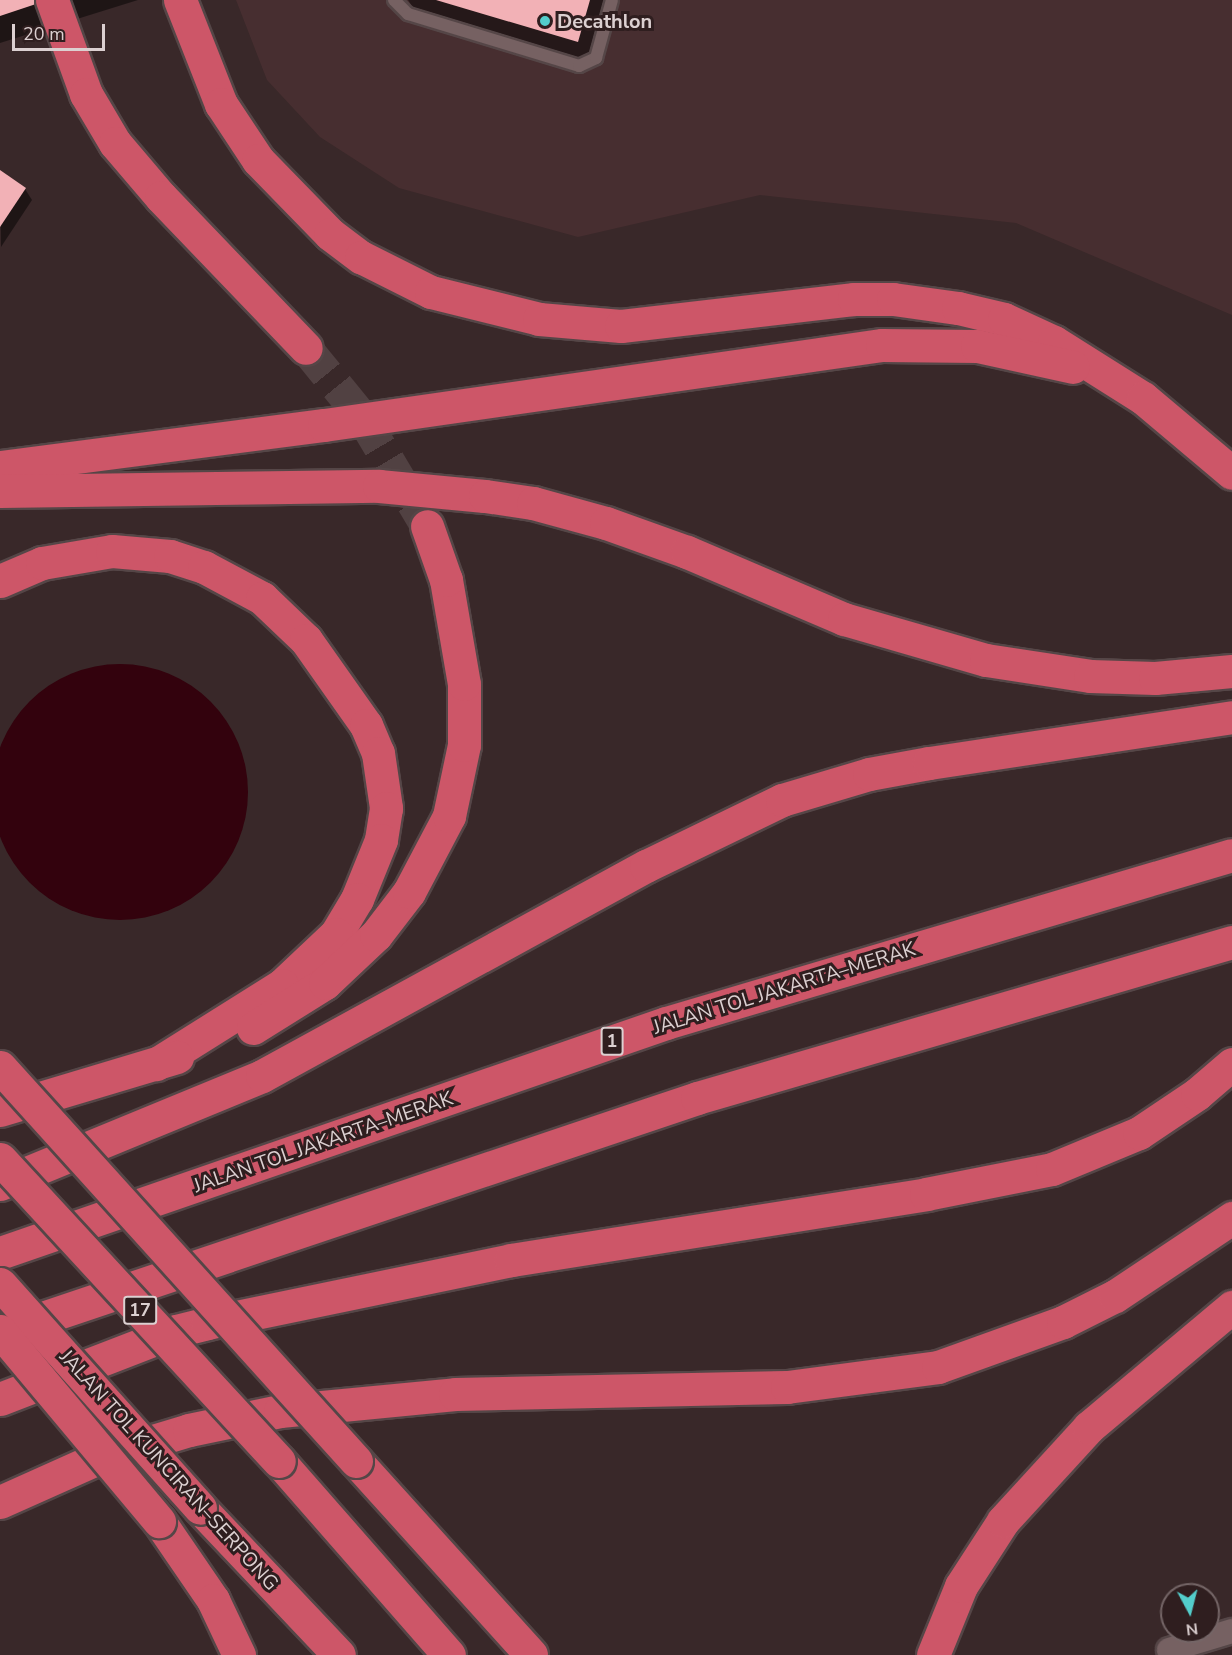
<!DOCTYPE html>
<meta charset="utf-8">
<style>
body{margin:0}
#map{position:relative;width:1232px;height:1655px;overflow:hidden;background:#392829;font-family:"Nunito Sans",sans-serif}
div>[style]{position:absolute}
.built>*{inset:0;background:#472e30}
.water>*{inset:0;background:#33020d}
.round{border-radius:50%}
.shadow>*{inset:0;background:#0007}
.building>*{inset:0;background:#f2b1b6}
.highway-tunnel>*{height:33px;margin-top:-16.5px;transform-origin:0;background:repeating-linear-gradient(90deg,#514142 0 33px,transparent 0 49px)}
.roads{filter:drop-shadow(2px 0 #554647) drop-shadow(-2px 0 #554647) drop-shadow(0 2px #554647) drop-shadow(0 -2px #554647)}
.lane>*{height:12px;margin:-6px;padding:0 6px;transform-origin:6px;border-radius:6px;background:#766162}
.street>*{height:24px;margin:-12px;padding:0 12px;transform-origin:12px;border-radius:12px;background:#766162}
.highway>*{height:33px;margin:-16.5px;padding:0 16.5px;transform-origin:16.5px;border-radius:16.5px;background:#cd5668}
.bridges{filter:drop-shadow(2px 0 #554647) drop-shadow(-2px 0 #554647) drop-shadow(0 2px #554647) drop-shadow(0 -2px #554647)}
.highway-bridge>*{height:33px;margin:-16.5px;padding:0 16.5px;transform-origin:16.5px;border-radius:16.5px;background:#cd5668}
.dots>*{width:16px;height:16px;translate:-50% -50%;box-sizing:border-box;border:3px solid #2f1e1f;border-radius:50%}
span{translate:-50% -50%;white-space:nowrap;text-align:center;line-height:1.15;-webkit-text-stroke:6px #2f1e1f;paint-order:stroke}
.shield-label span{padding:2px 4px;background:#2f1e1f;border:2px solid;border-radius:4px;-webkit-text-stroke-width:0}
.shield-label{font-size:18px;color:#dcd0d1;font-weight:700}
.poi-label{font-size:20px;color:#dcd0d1;font-weight:700}
.left{translate:0 -50%;text-align:left}
.street-label{font-size:20px;color:#dcd0d1}
.north{position:absolute;left:1160px;top:1583px;width:60px;height:60px;box-sizing:border-box;background:#2f1e1f;border:2px solid #746566;border-radius:50%;rotate:173deg;font-size:16px;font-weight:700;line-height:24px;text-align:center;color:#dcd0d1}
.north::after{content:'';display:block;margin:auto;width:21px;height:27px;background:#53cdcb;clip-path:polygon(50% 0,100% 100%,50% 72%,0 100%)}
.scale{position:absolute;left:12px;top:24px;width:93px;height:27px;box-sizing:border-box;border:3px solid #dcd0d1;border-top:0;padding-left:8px;font-size:18px;line-height:21px;white-space:nowrap;color:#dcd0d1;-webkit-text-stroke:4px #2f1e1f;paint-order:stroke}
</style>
<div id="map">
<div class="built">
<div style="clip-path:polygon(236px 0,1232px 0,1232px 315px,1016px 223px,760px 195px,578px 237px,399px 188px,320px 137px,267px 80px)"></div>
</div>
<div class="water">
<div class="round" style="left:-8px;top:664px;width:256px;height:256px"></div>
</div>
<div class="shadow">
<div style="clip-path:polygon(0 0,138px 0,0 43px)"></div>
<div style="clip-path:polygon(408px 0,610px 0,591px 64px,416px 13px)"></div>
<div style="clip-path:polygon(0 172px,25px 189px,32px 200px,1px 247px)"></div>
</div>
<div class="building">
<div style="clip-path:polygon(0 0,48px 0,0 16px)"></div>
<div style="clip-path:polygon(436px 0,590px 0,578px 42px)"></div>
<div style="clip-path:polygon(0 170px,26px 188px,0 227px)"></div>
</div>
<div class="highway-tunnel">
<div style="left:306px;top:348px;width:90px;rotate:50.8deg"></div>
<div style="left:363px;top:418px;width:126px;rotate:59.3deg"></div>
</div>
<div class="roads">
<div class="lane">
<div style="left:394px;top:0;width:20px;rotate:45deg"></div>
<div style="left:408px;top:14px;width:179px;rotate:16.9deg"></div>
<div style="left:579px;top:66px;width:19px;rotate:-25deg"></div>
<div style="left:596px;top:58px;width:60px;rotate:-74.6deg"></div>
</div>
<div class="street">
<div style="left:1169px;top:1650px;width:66px;rotate:-16.8deg"></div>
</div>
<div class="highway">
<div style="left:52px;top:0;width:100px;rotate:70.1deg"></div>
<div style="left:86px;top:94px;width:57px;rotate:59.4deg"></div>
<div style="left:115px;top:143px;width:71px;rotate:49.6deg"></div>
<div style="left:161px;top:197px;width:209px;rotate:46.2deg"></div>
<div style="left:180px;top:0;width:112px;rotate:68.5deg"></div>
<div style="left:221px;top:104px;width:67px;rotate:56.5deg"></div>
<div style="left:258px;top:160px;width:103px;rotate:45.8deg"></div>
<div style="left:330px;top:234px;width:39px;rotate:37deg"></div>
<div style="left:361px;top:257px;width:78px;rotate:26.6deg"></div>
<div style="left:431px;top:292px;width:111px;rotate:14deg"></div>
<div style="left:539px;top:319px;width:82px;rotate:4.9deg"></div>
<div style="left:621px;top:326px;width:235px;rotate:-6.6deg"></div>
<div style="left:854px;top:299px;width:39px"></div>
<div style="left:893px;top:299px;width:66px;rotate:7.9deg"></div>
<div style="left:958px;top:308px;width:47px;rotate:13.4deg"></div>
<div style="left:1004px;top:319px;width:55px;rotate:24.7deg"></div>
<div style="left:1054px;top:342px;width:105px;rotate:32.2deg"></div>
<div style="left:1143px;top:398px;width:116px;rotate:40.1deg"></div>
<div style="left:0;top:467px;width:327px;rotate:-7.4deg"></div>
<div style="left:324px;top:425px;width:564px;rotate:-8.16deg"></div>
<div style="left:882px;top:345px;width:95px;rotate:0.6deg"></div>
<div style="left:977px;top:346px;width:98px;rotate:12.3deg"></div>
<div style="left:0;top:491px;width:379px;rotate:-0.8deg"></div>
<div style="left:379px;top:486px;width:106px;rotate:5.4deg"></div>
<div style="left:485px;top:496px;width:49px;rotate:8.3deg"></div>
<div style="left:533px;top:503px;width:76px;rotate:15.3deg"></div>
<div style="left:606px;top:523px;width:86px;rotate:19.7deg"></div>
<div style="left:687px;top:552px;width:171px;rotate:23.1deg"></div>
<div style="left:844px;top:619px;width:148px;rotate:16.1deg"></div>
<div style="left:986px;top:660px;width:105px;rotate:8.7deg"></div>
<div style="left:1090px;top:676px;width:65px;rotate:1.8deg"></div>
<div style="left:1155px;top:678px;width:77px;rotate:-5.2deg"></div>
<div style="left:0;top:581px;width:46px;rotate:-23.2deg"></div>
<div style="left:42px;top:563px;width:71px;rotate:-9.7deg"></div>
<div style="left:112px;top:551px;width:58px;rotate:4.9deg"></div>
<div style="left:170px;top:556px;width:36px;rotate:18deg"></div>
<div style="left:204px;top:567px;width:66px;rotate:28.1deg"></div>
<div style="left:262px;top:598px;width:61px;rotate:43.7deg"></div>
<div style="left:306px;top:640px;width:104px;rotate:54.8deg"></div>
<div style="left:366px;top:725px;width:30px;rotate:67deg"></div>
<div style="left:378px;top:753px;width:56px;rotate:81.7deg"></div>
<div style="left:386px;top:808px;width:32px;rotate:99deg"></div>
<div style="left:381px;top:840px;width:64px;rotate:112.1deg"></div>
<div style="left:357px;top:899px;width:41px;rotate:121deg"></div>
<div style="left:336px;top:934px;width:74px;rotate:136.6deg"></div>
<div style="left:282px;top:985px;width:149px;rotate:147.9deg"></div>
<div style="left:253px;top:1028px;width:85px;rotate:-32deg"></div>
<div style="left:325px;top:983px;width:70px;rotate:-43.3deg"></div>
<div style="left:376px;top:935px;width:54px;rotate:-52.5deg"></div>
<div style="left:409px;top:892px;width:86px;rotate:-62.2deg"></div>
<div style="left:449px;top:816px;width:73px;rotate:-78.1deg"></div>
<div style="left:464px;top:745px;width:61px;rotate:-90deg"></div>
<div style="left:464px;top:684px;width:106px;rotate:-99.8deg"></div>
<div style="left:446px;top:580px;width:57px;rotate:-109.4deg"></div>
<div style="left:0;top:1110px;width:185px;rotate:-16.7deg"></div>
<div style="left:0;top:1184px;width:283px;rotate:-22.4deg"></div>
<div style="left:262px;top:1076px;width:438px;rotate:-28.7deg"></div>
<div style="left:646px;top:866px;width:151px;rotate:-25.9deg"></div>
<div style="left:782px;top:800px;width:91px;rotate:-16.6deg"></div>
<div style="left:869px;top:774px;width:61px;rotate:-10.4deg"></div>
<div style="left:929px;top:763px;width:306px;rotate:-8.6deg"></div>
<div style="left:0;top:1253px;width:705px;rotate:-19.05deg"></div>
<div style="left:666px;top:1023px;width:590px;rotate:-16.53deg"></div>
<div style="left:7px;top:1330px;width:728px;rotate:-18.58deg"></div>
<div style="left:697px;top:1098px;width:557px;rotate:-16.26deg"></div>
<div style="left:0;top:1399px;width:189px;rotate:-21.1deg"></div>
<div style="left:176px;top:1331px;width:32px;rotate:-14deg"></div>
<div style="left:207px;top:1323px;width:310px;rotate:-11.7deg"></div>
<div style="left:511px;top:1260px;width:420px;rotate:-9deg"></div>
<div style="left:926px;top:1194px;width:128px;rotate:-11.2deg"></div>
<div style="left:1052px;top:1169px;width:94px;rotate:-22.5deg"></div>
<div style="left:1139px;top:1133px;width:70px;rotate:-33.9deg"></div>
<div style="left:1197px;top:1094px;width:46px;rotate:-40.6deg"></div>
<div style="left:279px;top:1461px;width:258px;rotate:48.8deg"></div>
<div style="left:356px;top:1461px;width:261px;rotate:47.9deg"></div>
<div style="left:0;top:1502px;width:113px;rotate:-24.1deg"></div>
<div style="left:103px;top:1456px;width:90px;rotate:-16.8deg"></div>
<div style="left:189px;top:1430px;width:93px;rotate:-11.8deg"></div>
<div style="left:280px;top:1411px;width:176px;rotate:-5.5deg"></div>
<div style="left:455px;top:1394px;width:332px;rotate:-1.2deg"></div>
<div style="left:787px;top:1387px;width:152px;rotate:-7.5deg"></div>
<div style="left:938px;top:1367px;width:133px;rotate:-19.8deg"></div>
<div style="left:1063px;top:1322px;width:58px;rotate:-26.6deg"></div>
<div style="left:1115px;top:1296px;width:141px;rotate:-33.7deg"></div>
<div style="left:200px;top:1508px;width:202px;rotate:46.6deg"></div>
<div style="left:159px;top:1521px;width:96px;rotate:55.6deg"></div>
<div style="left:213px;top:1600px;width:61px;rotate:64.7deg"></div>
<div style="left:933px;top:1655px;width:74px;rotate:-67.9deg"></div>
<div style="left:961px;top:1586px;width:77px;rotate:-57.1deg"></div>
<div style="left:1003px;top:1521px;width:127px;rotate:-47.5deg"></div>
<div style="left:1089px;top:1427px;width:187px;rotate:-40deg"></div>
</div>
</div>
<div class="bridges">
<div class="highway-bridge">
<div style="left:0;top:1067px;width:531px;rotate:47.9deg"></div>
<div style="left:0;top:1159px;width:411px;rotate:47.3deg"></div>
<div style="left:0;top:1284px;width:300px;rotate:48.2deg"></div>
<div style="left:0;top:1331px;width:248px;rotate:50.1deg"></div>
</div>
</div>
<div class="dots">
<div style="left:545px;top:21px;background:#53cdcb"></div>
</div>
<div class="shield-label">
<span style="left:612px;top:1041px">1</span>
<span style="left:140px;top:1310px">17</span>
</div>
<div class="poi-label">
<span class="left" style="left:557px;top:21px">Decathlon</span>
</div>
<div class="street-label">
<span style="left:784px;top:988px;rotate:-17deg">JALAN TOL JAKARTA–MERAK</span>
<span style="left:323px;top:1142px;rotate:-19deg">JALAN TOL JAKARTA–MERAK</span>
<span style="left:169px;top:1470px;rotate:48deg">JALAN TOL KUNCIRAN–SERPONG</span>
</div>
<div class="north">N</div>
<div class="scale">20 m</div>
</div>
